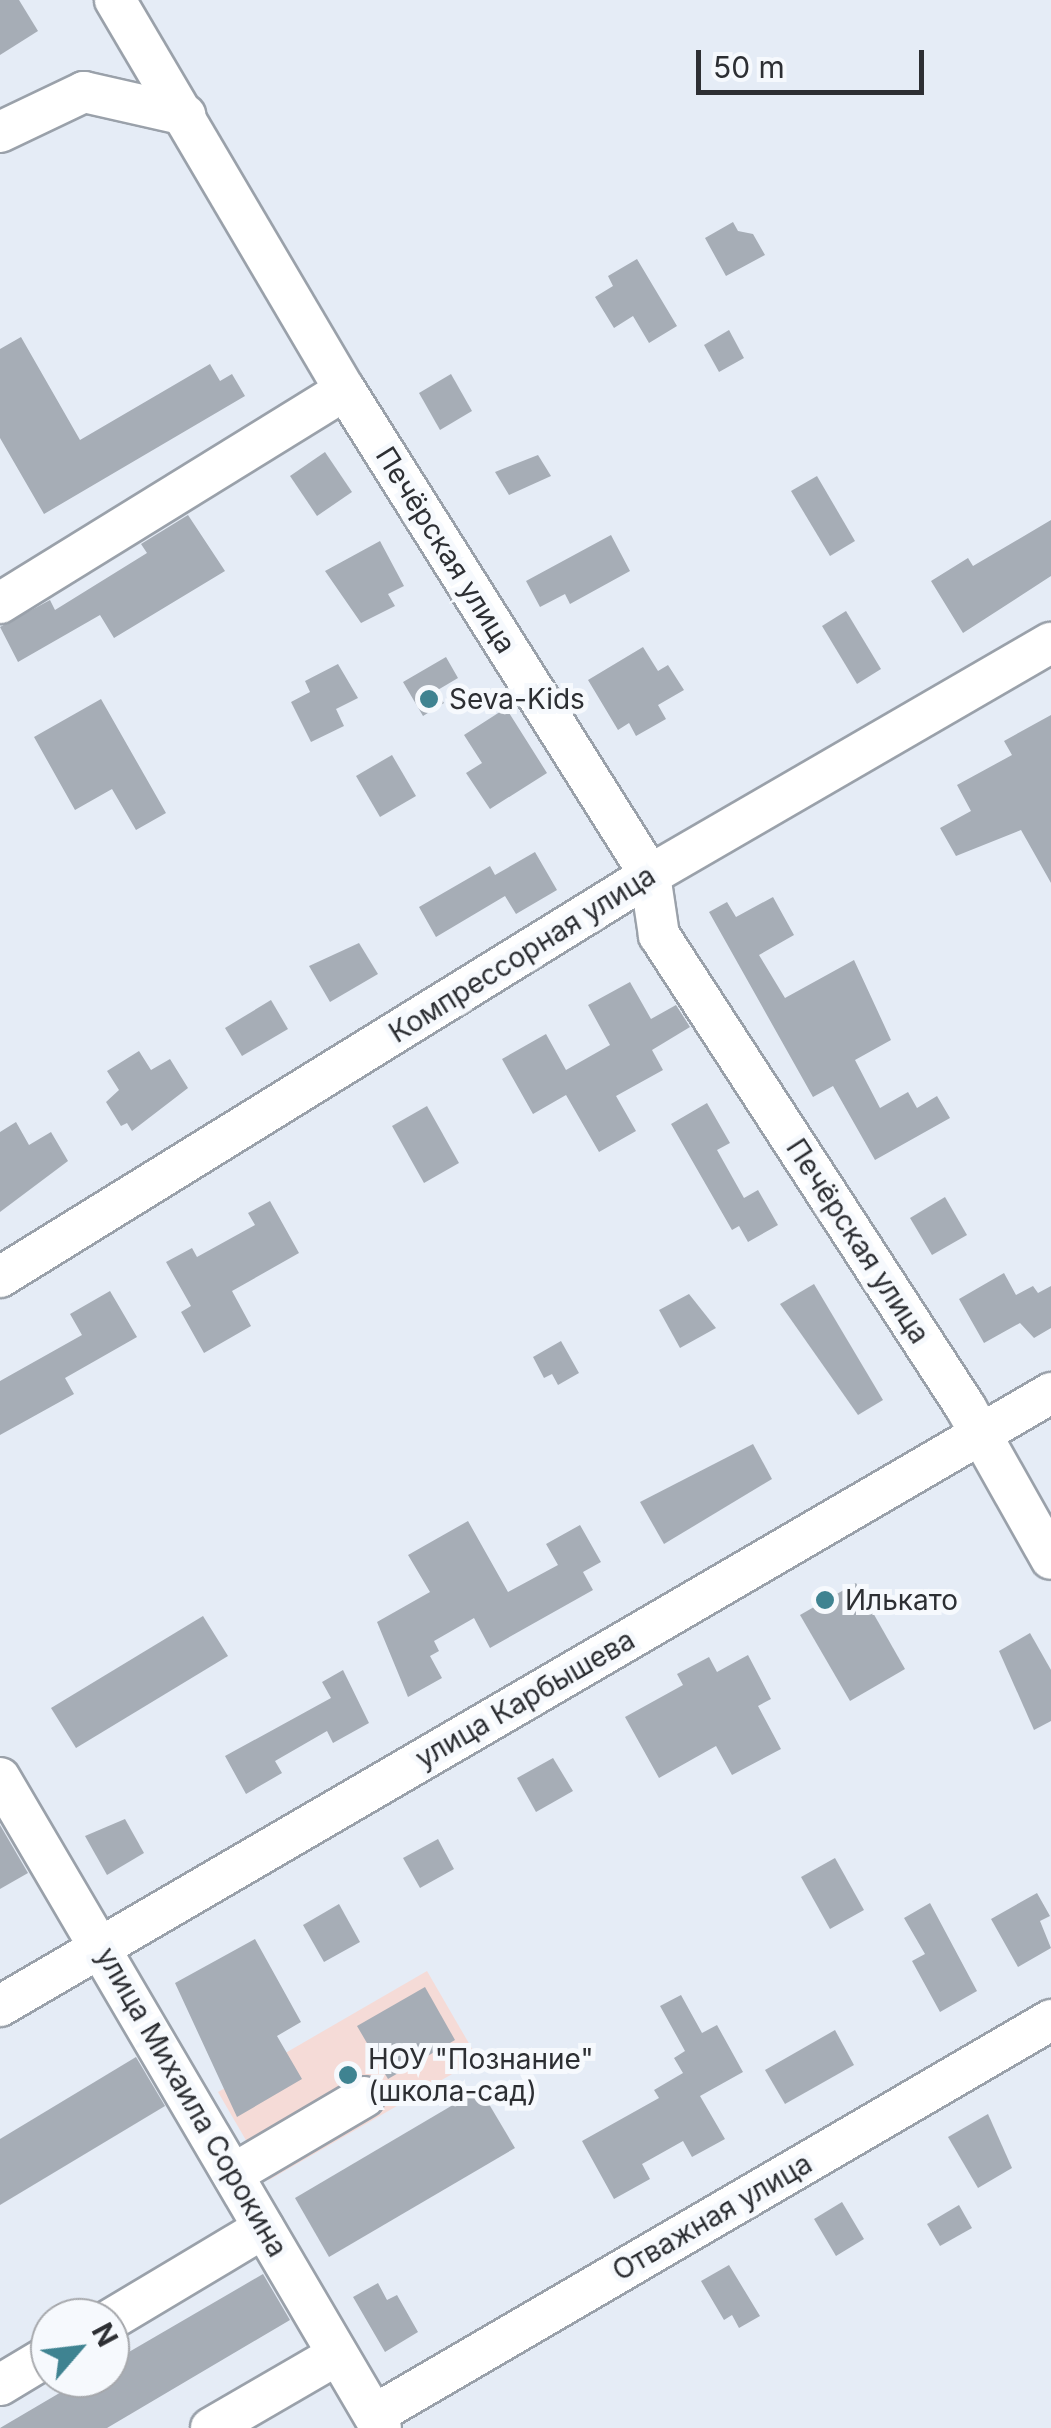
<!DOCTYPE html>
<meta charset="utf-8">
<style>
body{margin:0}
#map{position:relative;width:1051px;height:2428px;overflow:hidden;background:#e5ecf6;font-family:Inter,sans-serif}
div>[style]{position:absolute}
.education>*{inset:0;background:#f5dbd7}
.building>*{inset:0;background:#a6adb6}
.roads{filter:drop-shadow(2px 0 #9aa1aa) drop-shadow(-2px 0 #9aa1aa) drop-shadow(0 2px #9aa1aa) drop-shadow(0 -2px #9aa1aa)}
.minor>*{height:40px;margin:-20px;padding:0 20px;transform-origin:20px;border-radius:20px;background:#fff}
.dots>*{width:28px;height:28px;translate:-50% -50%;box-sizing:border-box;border:5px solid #f6f9fd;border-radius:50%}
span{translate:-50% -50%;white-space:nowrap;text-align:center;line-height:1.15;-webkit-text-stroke:10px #f6f9fd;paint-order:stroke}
.street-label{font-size:28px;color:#2d2f33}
.poi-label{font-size:28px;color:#2d2f33}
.left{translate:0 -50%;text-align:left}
.north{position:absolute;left:30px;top:2298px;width:100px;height:100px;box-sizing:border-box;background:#f6f9fd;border:2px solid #a6a8ac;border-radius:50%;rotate:62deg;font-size:28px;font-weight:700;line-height:40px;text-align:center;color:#2d2f33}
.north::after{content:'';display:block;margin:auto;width:35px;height:45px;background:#3f8391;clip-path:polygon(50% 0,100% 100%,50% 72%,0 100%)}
.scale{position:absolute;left:696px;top:50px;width:228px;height:45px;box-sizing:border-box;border:5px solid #2d2f33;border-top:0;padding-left:12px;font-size:30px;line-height:35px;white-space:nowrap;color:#2d2f33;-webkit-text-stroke:8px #f6f9fd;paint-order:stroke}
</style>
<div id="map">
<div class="education">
<div style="clip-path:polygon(427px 1971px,478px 2059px,269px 2180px,218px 2092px)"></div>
</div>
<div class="building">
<div style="clip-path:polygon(0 0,19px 0,38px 31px,0 55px)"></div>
<div style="clip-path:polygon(733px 222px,738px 231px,753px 234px,765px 255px,726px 276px,705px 238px)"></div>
<div style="clip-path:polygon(637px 259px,677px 326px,649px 343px,633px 316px,614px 328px,595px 297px,613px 286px,608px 276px)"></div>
<div style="clip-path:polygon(729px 330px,744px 358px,719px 372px,704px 345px)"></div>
<div style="clip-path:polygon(21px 337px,80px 440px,210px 364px,220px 381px,232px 374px,245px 396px,44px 514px,0 438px,0 349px)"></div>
<div style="clip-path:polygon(451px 374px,472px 411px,440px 430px,419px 393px)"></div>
<div style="clip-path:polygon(325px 452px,352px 492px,317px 516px,290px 476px)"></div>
<div style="clip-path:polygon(538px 455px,551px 476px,509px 495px,495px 472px)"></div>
<div style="clip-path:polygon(817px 476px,855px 541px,830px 556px,791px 491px)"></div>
<div style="clip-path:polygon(188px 515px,225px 571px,114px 638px,100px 615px,18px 662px,0 627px,50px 600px,55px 610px,147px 553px,141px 544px)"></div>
<div style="clip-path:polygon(1051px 520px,1051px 576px,963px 633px,931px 581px,968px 558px,973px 566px)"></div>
<div style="clip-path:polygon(611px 535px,630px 571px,570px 604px,565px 594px,540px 607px,526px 581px)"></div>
<div style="clip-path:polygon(380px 541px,404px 586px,388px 594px,395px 606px,361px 623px,325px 571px)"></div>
<div style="clip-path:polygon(846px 611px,881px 669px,857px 684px,822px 626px)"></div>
<div style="clip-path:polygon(643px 647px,658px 671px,668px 665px,684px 690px,658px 705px,666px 719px,636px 736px,629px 723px,618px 730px,588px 680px)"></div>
<div style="clip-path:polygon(446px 657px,458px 678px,436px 691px,444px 703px,423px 716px,403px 682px)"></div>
<div style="clip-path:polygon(338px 664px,358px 698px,336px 709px,344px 726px,311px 742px,291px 702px,310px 692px,305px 681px)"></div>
<div style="clip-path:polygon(101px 699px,166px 813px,136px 830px,112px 789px,75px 810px,34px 737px)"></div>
<div style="clip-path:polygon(506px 708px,547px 773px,490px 809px,466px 773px,482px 763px,464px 735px)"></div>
<div style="clip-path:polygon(1051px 715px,1051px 883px,1021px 830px,956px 856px,940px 828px,971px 811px,957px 785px,1012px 755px,1004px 741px)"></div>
<div style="clip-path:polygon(392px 755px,416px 796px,380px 817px,356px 776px)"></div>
<div style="clip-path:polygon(535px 852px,557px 890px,516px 914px,505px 896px,436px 937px,419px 907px,490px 866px,495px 875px)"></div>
<div style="clip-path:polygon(773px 897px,794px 935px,759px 955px,785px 998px,854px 960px,891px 1040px,855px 1060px,880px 1108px,908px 1092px,917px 1108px,937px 1096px,950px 1118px,875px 1160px,833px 1086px,813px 1097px,709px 912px,727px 902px,736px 917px)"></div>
<div style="clip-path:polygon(359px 943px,378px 974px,330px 1002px,309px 966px)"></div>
<div style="clip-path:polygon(630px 982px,651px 1019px,676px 1005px,690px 1027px,652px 1050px,663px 1070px,616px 1096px,636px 1131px,599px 1152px,566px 1095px,533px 1114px,502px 1059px,546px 1034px,566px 1070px,610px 1045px,588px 1005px)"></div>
<div style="clip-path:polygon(271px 1000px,288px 1029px,242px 1056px,225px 1028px)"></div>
<div style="clip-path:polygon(139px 1051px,151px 1070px,170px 1059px,188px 1088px,132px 1131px,127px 1123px,121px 1126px,106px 1102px,119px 1090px,107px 1071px)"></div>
<div style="clip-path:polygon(707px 1103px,730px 1143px,717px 1150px,744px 1198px,758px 1190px,778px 1225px,748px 1242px,739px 1226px,732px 1230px,671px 1124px)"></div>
<div style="clip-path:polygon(427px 1106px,459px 1163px,424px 1183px,392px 1126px)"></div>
<div style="clip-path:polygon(16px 1122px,29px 1145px,51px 1132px,68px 1161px,0 1212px,0 1132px)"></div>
<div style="clip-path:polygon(945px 1197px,967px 1235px,932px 1255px,910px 1218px)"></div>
<div style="clip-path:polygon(270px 1201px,299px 1253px,232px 1291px,251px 1326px,204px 1353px,181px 1312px,191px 1306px,166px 1262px,192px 1248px,197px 1257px,255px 1225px,248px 1213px)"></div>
<div style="clip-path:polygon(1004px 1273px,1016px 1295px,1033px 1286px,1038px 1293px,1051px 1286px,1051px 1328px,1034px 1338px,1020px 1323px,984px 1343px,959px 1299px)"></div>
<div style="clip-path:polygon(814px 1284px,883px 1400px,858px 1415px,780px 1304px)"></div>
<div style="clip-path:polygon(110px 1291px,137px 1337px,65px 1378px,74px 1394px,0 1435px,0 1381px,82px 1335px,70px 1314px)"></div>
<div style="clip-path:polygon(689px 1294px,716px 1328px,680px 1348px,659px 1310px)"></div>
<div style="clip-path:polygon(561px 1341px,579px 1373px,558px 1385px,552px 1374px,544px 1378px,533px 1357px)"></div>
<div style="clip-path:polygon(753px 1444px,772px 1479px,664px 1544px,640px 1502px)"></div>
<div style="clip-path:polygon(468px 1521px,508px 1592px,558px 1565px,546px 1544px,580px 1525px,601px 1562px,583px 1572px,593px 1590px,490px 1648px,474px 1618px,434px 1641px,439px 1651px,430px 1656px,442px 1678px,408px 1697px,377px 1622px,430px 1592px,408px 1555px)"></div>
<div style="clip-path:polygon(856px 1583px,905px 1669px,850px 1701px,800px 1615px)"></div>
<div style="clip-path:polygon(203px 1616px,228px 1656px,76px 1748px,51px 1708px)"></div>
<div style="clip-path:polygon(1030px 1633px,1051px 1670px,1051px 1721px,1034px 1730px,999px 1651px)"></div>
<div style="clip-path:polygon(748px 1655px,771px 1699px,758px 1706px,781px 1749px,732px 1775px,716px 1746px,659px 1778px,625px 1717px,683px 1685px,677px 1674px,709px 1657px,717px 1672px)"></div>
<div style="clip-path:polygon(343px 1670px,369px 1723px,333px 1743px,327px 1731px,275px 1761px,282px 1773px,246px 1794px,225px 1756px,331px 1698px,322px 1682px)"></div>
<div style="clip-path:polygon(553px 1758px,573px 1791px,536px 1812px,517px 1778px)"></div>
<div style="clip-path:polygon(125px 1819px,144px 1853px,107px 1875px,85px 1836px)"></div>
<div style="clip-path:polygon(0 1825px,28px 1873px,0 1889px)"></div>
<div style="clip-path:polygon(438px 1839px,454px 1869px,420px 1888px,403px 1858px)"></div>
<div style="clip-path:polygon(835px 1858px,864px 1910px,830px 1929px,801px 1877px)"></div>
<div style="clip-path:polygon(1037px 1893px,1050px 1916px,1040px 1921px,1051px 1948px,1018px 1967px,991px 1919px)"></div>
<div style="clip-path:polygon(930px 1903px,977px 1991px,940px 2012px,912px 1961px,925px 1954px,904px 1918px)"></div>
<div style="clip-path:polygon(339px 1904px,360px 1942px,324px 1962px,303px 1925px)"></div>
<div style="clip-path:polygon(255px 1939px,301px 2022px,277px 2036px,302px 2079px,237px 2117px,175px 1983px)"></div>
<div style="clip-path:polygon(425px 1987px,455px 2040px,388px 2079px,357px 2026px)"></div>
<div style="clip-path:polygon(681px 1995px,702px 2033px,717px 2025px,743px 2072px,700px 2096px,725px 2139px,692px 2157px,683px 2141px,642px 2164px,650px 2179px,614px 2199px,582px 2141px,659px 2098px,654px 2090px,683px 2073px,674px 2058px,685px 2051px,660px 2006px)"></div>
<div style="clip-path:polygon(835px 2030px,854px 2065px,785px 2104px,765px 2070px)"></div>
<div style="clip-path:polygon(136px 2057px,165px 2106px,0 2205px,0 2139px)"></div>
<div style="clip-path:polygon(480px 2089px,515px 2148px,329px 2257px,295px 2198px)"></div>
<div style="clip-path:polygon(988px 2114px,1012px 2168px,978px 2188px,948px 2137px)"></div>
<div style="clip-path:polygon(842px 2202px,864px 2239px,836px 2256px,814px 2219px)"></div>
<div style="clip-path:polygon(959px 2205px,972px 2228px,940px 2246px,927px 2224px)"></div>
<div style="clip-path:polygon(729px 2265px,760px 2316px,739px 2328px,732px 2315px,724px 2320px,701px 2281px)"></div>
<div style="clip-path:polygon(263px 2274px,290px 2320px,107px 2428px,0 2428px,85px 2378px,110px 2378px,110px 2363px)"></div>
<div style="clip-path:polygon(378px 2283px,387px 2300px,397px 2295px,418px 2332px,385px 2352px,353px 2297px)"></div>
</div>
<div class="roads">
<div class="minor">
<div style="left:115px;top:0;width:453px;rotate:59.5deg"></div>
<div style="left:345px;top:390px;width:573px;rotate:57.84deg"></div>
<div style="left:650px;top:875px;width:61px;rotate:81.5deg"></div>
<div style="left:659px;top:935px;width:564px;rotate:57.01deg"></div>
<div style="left:966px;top:1408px;width:173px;rotate:60.6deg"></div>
<div style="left:0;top:132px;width:93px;rotate:-25.5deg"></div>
<div style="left:84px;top:92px;width:104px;rotate:12.8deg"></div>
<div style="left:0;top:603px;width:405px;rotate:-31.7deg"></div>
<div style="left:0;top:1277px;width:764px;rotate:-31.74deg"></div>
<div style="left:650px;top:875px;width:463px;rotate:-30.1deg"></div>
<div style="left:0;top:1778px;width:753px;rotate:59.62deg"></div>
<div style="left:0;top:2006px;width:1217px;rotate:-30.25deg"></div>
<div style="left:233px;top:2174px;width:152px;rotate:-30.4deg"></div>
<div style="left:110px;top:2320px;width:179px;rotate:-30.9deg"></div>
<div style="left:0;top:2385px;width:58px;rotate:-31deg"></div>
<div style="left:374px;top:2415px;width:784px;rotate:-30.26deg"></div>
<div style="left:211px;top:2428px;width:146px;rotate:-30.1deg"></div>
</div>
</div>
<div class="dots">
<div style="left:429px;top:699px;background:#3f8391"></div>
<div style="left:825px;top:1600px;background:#3f8391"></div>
<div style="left:348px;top:2075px;background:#3f8391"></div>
</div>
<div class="street-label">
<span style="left:446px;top:550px;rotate:58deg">Печёрская улица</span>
<span style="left:522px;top:954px;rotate:-32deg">Компрессорная улица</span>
<span style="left:858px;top:1241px;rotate:57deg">Печёрская улица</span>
<span style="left:525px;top:1699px;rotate:-30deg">улица Карбышева</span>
<span style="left:192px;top:2102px;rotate:60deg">улица Михаила Сорокина</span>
<span style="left:712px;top:2217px;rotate:-30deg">Отважная улица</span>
</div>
<div class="poi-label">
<span class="left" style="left:449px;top:699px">Seva-Kids</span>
<span class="left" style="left:845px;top:1600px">Илькато</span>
<span class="left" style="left:368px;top:2075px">НОУ "Познание"<br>(школа-сад)</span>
</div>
<div class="north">N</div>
<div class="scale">50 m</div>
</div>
